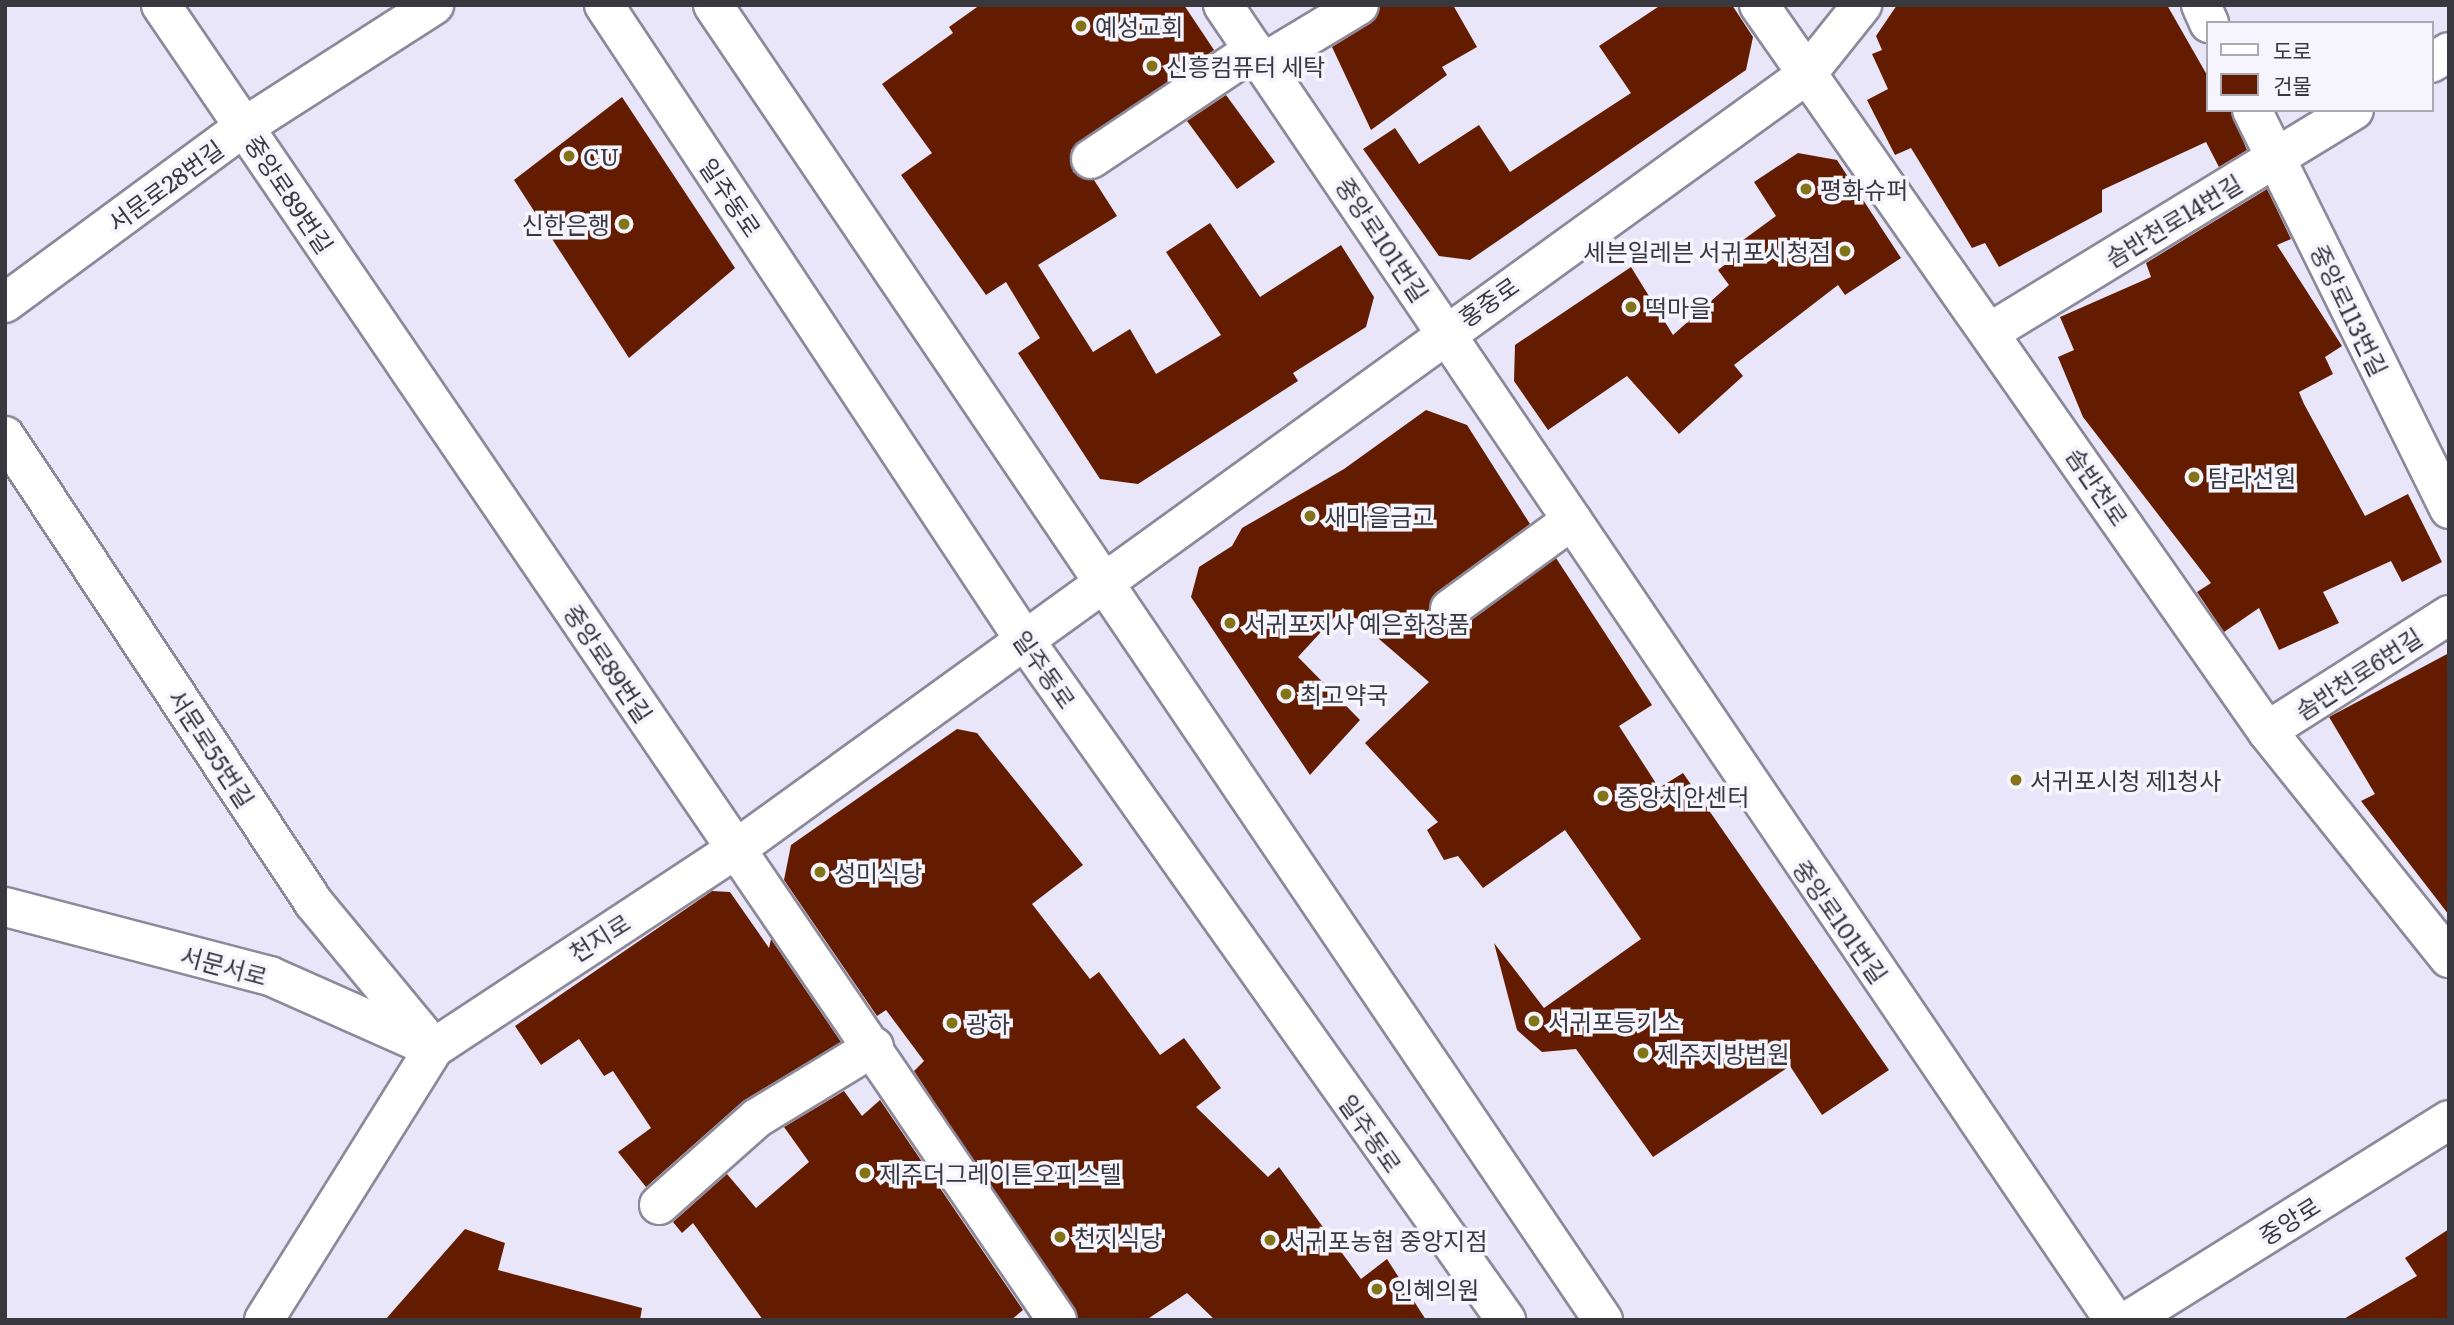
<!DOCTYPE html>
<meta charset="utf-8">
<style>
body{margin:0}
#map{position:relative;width:2454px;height:1325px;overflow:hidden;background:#e9e6f9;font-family:Literata,"Noto Sans KR",serif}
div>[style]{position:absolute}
.building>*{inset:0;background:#641c00}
.roads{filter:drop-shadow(2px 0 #8b899a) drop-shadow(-2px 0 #8b899a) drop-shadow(0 2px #8b899a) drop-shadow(0 -2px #8b899a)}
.minor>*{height:38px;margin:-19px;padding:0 19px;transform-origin:19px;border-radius:19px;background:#fff}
.major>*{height:38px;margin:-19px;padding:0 19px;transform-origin:19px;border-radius:19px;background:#fff}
.dots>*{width:19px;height:19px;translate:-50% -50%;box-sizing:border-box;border:4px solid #f6f5fd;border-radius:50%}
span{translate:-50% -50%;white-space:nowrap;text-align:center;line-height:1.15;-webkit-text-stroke:7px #f6f5fd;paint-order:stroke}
.poi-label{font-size:24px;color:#39383f}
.left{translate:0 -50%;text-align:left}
.right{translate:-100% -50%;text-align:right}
.street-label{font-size:24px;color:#39383f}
.frame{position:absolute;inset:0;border:7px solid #39383f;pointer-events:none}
.legend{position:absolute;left:2206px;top:21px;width:228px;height:91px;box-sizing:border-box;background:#f6f5fd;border:2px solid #aaa9b1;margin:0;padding:9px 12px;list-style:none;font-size:21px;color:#39383f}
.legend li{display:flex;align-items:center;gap:14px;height:35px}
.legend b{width:35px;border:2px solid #aaa9b1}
</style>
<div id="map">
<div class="building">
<div style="clip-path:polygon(980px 5px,1184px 5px,1214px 50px,1071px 150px,1073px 172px,1094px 180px,1117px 216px,1038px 265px,1093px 352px,1130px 329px,1156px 374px,1221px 335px,1166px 252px,1210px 223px,1260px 297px,1341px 245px,1374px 297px,1366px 327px,1293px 373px,1298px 381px,1138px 484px,1100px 479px,1018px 353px,1040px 338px,1006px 282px,986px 295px,901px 175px,932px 153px,882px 84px,953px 33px,949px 27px)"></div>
<div style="clip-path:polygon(1381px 5px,1453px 5px,1477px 47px,1442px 67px,1447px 75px,1371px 130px,1332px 47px,1371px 23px)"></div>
<div style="clip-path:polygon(1661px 5px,1732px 5px,1753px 37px,1746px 70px,1470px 260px,1439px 256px,1363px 149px,1395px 128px,1419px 164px,1479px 125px,1510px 172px,1631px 93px,1599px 46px)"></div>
<div style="clip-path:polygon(1897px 5px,2167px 5px,2207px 75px,2207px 110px,2230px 110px,2247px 150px,2219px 167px,2206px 142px,2102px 190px,2102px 212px,1999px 267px,1985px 243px,1972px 248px,1911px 148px,1895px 155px,1867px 100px,1888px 89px,1872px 54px,1882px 50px,1876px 36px)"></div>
<div style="clip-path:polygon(1226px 95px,1275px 162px,1237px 189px,1187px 121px)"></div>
<div style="clip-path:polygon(622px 97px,735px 268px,629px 358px,514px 180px)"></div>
<div style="clip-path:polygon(1798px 153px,1837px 160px,1901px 258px,1845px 295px,1838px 285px,1734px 365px,1743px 376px,1679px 434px,1627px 376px,1548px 430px,1514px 381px,1515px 345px,1631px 267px,1673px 335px,1729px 285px,1718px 270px,1744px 250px,1739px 243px,1776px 216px,1754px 182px)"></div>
<div style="clip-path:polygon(2267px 189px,2291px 239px,2277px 245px,2342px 346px,2325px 357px,2333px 374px,2299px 392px,2304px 404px,2365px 516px,2408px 494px,2442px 562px,2402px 582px,2391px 561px,2323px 592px,2339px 623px,2279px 650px,2259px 608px,2224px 632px,2197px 592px,2211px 583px,2083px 417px,2058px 357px,2074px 350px,2060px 317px,2151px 277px,2146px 263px)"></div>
<div style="clip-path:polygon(1426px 410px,1467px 425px,1530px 524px,1437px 592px,1428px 611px,1432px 621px,1442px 629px,1462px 627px,1556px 558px,1652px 705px,1619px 726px,1659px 788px,1683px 773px,1889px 1070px,1822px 1115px,1790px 1066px,1653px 1157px,1576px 1049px,1542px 1052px,1517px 1030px,1494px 943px,1544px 1008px,1641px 939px,1565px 830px,1483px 888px,1458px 856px,1444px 860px,1427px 830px,1438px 822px,1365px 743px,1429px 682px,1343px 608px,1298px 657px,1360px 720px,1310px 775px,1191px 597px,1199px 567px,1232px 546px,1242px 528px,1344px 469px)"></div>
<div style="clip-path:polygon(2449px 653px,2449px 915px,2361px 801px,2375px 794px,2329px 717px)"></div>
<div style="clip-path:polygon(957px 729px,977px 733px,1083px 865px,1032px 904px,1090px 979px,1099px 972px,1160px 1055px,1184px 1038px,1221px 1088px,1196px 1107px,1268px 1177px,1279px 1167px,1361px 1279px,1387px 1259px,1426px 1320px,1215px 1320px,1187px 1293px,1146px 1320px,1079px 1320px,914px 1071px,924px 1061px,886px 1010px,877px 1016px,784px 880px,791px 845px)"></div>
<div style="clip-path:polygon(712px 891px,730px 892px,769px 948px,771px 939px,841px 1042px,743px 1101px,646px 1187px,618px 1152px,651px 1128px,613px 1071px,604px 1076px,579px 1039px,541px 1065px,515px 1026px)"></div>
<div style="clip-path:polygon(844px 1091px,862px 1116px,880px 1100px,1023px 1310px,1011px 1320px,763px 1320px,693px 1223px,682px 1233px,673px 1222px,727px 1174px,756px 1208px,809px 1162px,784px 1127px)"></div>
<div style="clip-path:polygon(465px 1229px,505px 1243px,498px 1270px,642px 1308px,640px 1320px,385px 1320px)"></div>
<div style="clip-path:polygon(2449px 1229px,2449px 1320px,2342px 1320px,2417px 1276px,2405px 1258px)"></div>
</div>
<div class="roads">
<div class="minor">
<div style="left:161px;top:5px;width:1591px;rotate:55.73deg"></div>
<div style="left:1223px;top:5px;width:1588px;rotate:55.88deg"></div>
<div style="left:1759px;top:5px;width:886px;rotate:55.02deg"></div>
<div style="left:2267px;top:731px;width:291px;rotate:51.3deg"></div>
<div style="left:2201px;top:5px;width:20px;rotate:66deg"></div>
<div style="left:1263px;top:63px;width:112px;rotate:-31.1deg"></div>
<div style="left:2431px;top:63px;width:21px;rotate:-31deg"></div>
<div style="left:2252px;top:110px;width:445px;rotate:63.7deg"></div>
<div style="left:1091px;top:159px;width:196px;rotate:-33.8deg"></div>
<div style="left:5px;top:303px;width:297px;rotate:-36.4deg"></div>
<div style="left:244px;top:127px;width:226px;rotate:-32.7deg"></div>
<div style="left:1992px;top:331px;width:424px;rotate:-31.4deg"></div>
<div style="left:5px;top:436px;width:560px;rotate:56.51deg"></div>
<div style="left:314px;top:903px;width:188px;rotate:50.4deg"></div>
<div style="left:1450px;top:609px;width:151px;rotate:-36.1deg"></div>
<div style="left:2267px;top:731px;width:216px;rotate:-32.5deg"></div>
<div style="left:5px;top:907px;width:274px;rotate:14.6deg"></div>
<div style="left:270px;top:976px;width:171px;rotate:23.9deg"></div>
<div style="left:659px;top:1205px;width:131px;rotate:-41.6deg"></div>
<div style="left:757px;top:1118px;width:137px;rotate:-31.3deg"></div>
<div style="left:264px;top:1320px;width:321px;rotate:-58deg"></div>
<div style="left:434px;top:1048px;width:362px;rotate:-33.4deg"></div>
<div style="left:736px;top:849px;width:1321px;rotate:-35.88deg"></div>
<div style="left:1806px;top:75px;width:90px;rotate:-51.3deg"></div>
</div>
<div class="major">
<div style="left:604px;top:5px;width:764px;rotate:56.48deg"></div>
<div style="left:1026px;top:642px;width:831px;rotate:54.7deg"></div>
<div style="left:713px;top:5px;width:1588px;rotate:55.91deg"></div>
<div style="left:2129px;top:1320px;width:377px;rotate:-32deg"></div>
</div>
</div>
<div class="dots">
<div style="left:1081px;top:26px;background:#827417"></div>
<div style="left:1152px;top:66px;background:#827417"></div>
<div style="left:569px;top:156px;background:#827417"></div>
<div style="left:1806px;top:189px;background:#827417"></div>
<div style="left:624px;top:224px;background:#827417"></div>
<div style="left:1845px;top:251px;background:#827417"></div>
<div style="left:1631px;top:307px;background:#827417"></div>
<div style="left:2194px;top:477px;background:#827417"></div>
<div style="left:1310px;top:516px;background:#827417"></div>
<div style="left:1230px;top:623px;background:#827417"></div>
<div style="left:1286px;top:694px;background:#827417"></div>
<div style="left:2016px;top:780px;background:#827417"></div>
<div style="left:1603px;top:796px;background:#827417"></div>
<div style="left:820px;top:872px;background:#827417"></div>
<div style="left:1534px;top:1021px;background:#827417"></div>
<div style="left:952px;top:1023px;background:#827417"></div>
<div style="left:1643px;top:1053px;background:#827417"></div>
<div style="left:865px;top:1173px;background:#827417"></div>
<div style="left:1060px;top:1237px;background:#827417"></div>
<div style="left:1270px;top:1240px;background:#827417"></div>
<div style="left:1377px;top:1289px;background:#827417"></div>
</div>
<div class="poi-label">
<span class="left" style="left:1095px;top:26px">예성교회</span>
<span class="left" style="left:1166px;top:66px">신흥컴퓨터 세탁</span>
<span class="left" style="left:583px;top:156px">CU</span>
<span class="left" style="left:1820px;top:189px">평화슈퍼</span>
<span class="right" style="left:610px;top:224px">신한은행</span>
<span class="right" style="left:1831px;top:251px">세븐일레븐 서귀포시청점</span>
<span class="left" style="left:1645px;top:307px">떡마을</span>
<span class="left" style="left:2208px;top:477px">탐라선원</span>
<span class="left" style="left:1324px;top:516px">새마을금고</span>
<span class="left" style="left:1244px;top:623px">서귀포지사 예은화장품</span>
<span class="left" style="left:1300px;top:694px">최고약국</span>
<span class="left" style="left:2030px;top:780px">서귀포시청 제1청사</span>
<span class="left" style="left:1617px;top:796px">중앙치안센터</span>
<span class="left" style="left:834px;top:872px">성미식당</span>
<span class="left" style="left:1548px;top:1021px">서귀포등기소</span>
<span class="left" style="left:966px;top:1023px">광하</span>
<span class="left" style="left:1657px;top:1053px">제주지방법원</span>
<span class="left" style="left:879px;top:1173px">제주더그레이튼오피스텔</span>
<span class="left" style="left:1074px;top:1237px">천지식당</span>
<span class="left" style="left:1284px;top:1240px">서귀포농협 중앙지점</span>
<span class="left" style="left:1391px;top:1289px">인혜의원</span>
</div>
<div class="street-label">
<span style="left:165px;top:185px;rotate:-36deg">서문로28번길</span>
<span style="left:290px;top:194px;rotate:56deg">중앙로89번길</span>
<span style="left:731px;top:197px;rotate:56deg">일주동로</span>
<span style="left:2173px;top:220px;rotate:-31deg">솜반천로14번길</span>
<span style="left:1383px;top:239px;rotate:56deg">중앙로101번길</span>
<span style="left:1488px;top:301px;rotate:-35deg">홍중로</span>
<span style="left:2350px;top:310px;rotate:64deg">중앙로113번길</span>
<span style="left:2098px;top:486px;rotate:56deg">솜반천로</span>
<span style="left:609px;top:663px;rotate:56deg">중앙로89번길</span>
<span style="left:1045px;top:669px;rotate:55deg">일주동로</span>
<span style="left:2358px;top:673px;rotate:-33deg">솜반천로6번길</span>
<span style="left:212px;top:748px;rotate:57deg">서문로55번길</span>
<span style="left:1841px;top:921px;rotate:55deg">중앙로101번길</span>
<span style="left:599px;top:937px;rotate:-32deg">천지로</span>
<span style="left:224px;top:965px;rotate:15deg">서문서로</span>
<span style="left:1371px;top:1133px;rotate:55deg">일주동로</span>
<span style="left:2289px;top:1220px;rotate:-32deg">중앙로</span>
</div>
<div class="frame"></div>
<ul class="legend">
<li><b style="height:9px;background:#fff"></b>도로</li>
<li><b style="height:19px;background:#641c00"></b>건물</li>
</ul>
</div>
